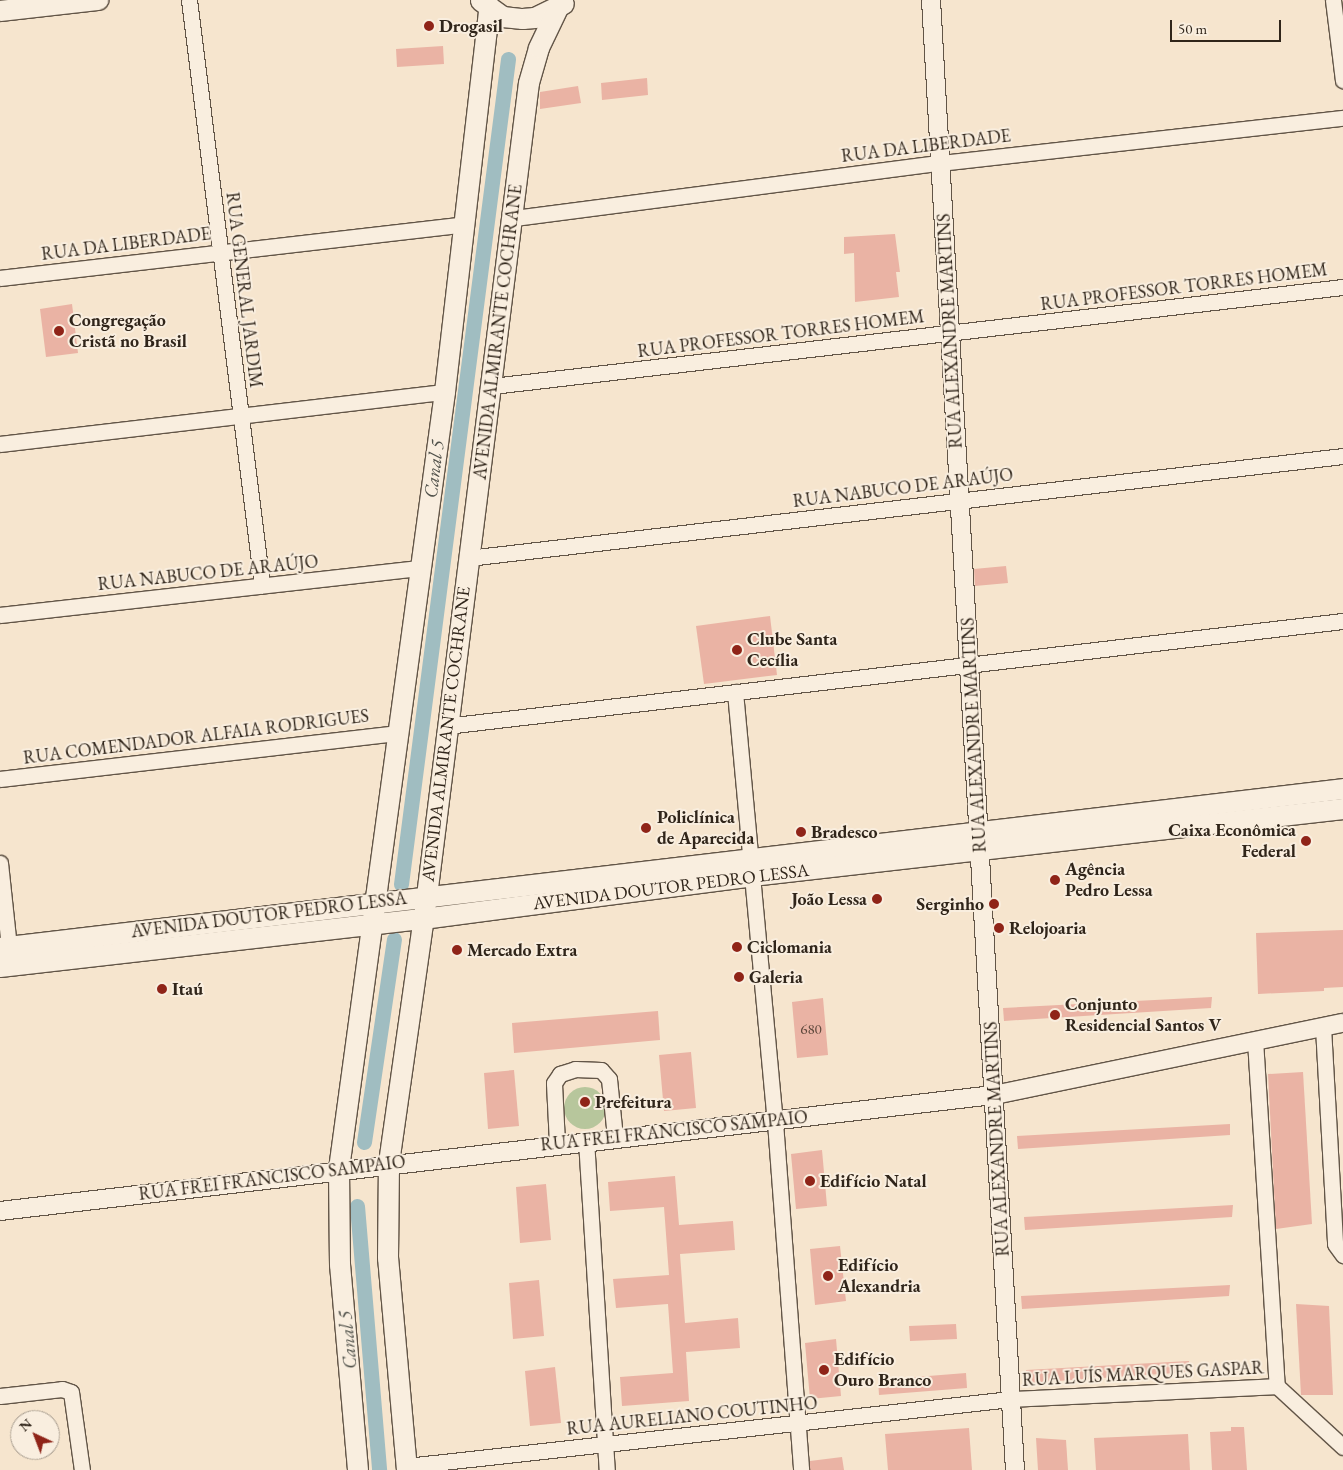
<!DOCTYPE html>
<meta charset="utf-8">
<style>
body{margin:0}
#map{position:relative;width:1343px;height:1470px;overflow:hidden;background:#f6e5ce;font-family:"EB Garamond",serif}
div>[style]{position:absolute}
.green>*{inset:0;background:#b7c69c}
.round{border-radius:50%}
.canal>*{height:15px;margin:-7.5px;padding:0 7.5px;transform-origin:7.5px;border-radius:7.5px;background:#a0bdc1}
.building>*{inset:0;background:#eab3a4}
.roads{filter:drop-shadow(1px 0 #625547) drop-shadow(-1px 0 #625547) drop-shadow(0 1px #625547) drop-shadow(0 -1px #625547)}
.minor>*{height:15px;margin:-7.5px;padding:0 7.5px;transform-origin:7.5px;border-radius:7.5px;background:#f9eedf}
.tertiary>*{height:18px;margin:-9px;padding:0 9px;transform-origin:9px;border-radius:9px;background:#f9eedf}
.secondary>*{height:20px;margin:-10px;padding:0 10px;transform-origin:10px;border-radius:10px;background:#f9eedf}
.dots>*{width:14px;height:14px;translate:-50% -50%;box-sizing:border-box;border:2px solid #f9eedf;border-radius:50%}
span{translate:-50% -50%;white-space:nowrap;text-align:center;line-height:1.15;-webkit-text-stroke:4px #f9eedf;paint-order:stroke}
.number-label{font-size:15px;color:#5e483c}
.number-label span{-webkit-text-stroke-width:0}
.poi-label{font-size:18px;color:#30251a;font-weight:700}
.left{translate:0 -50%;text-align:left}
.right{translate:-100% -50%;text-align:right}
.street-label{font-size:18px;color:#30251a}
.water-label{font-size:19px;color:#52534c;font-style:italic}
.north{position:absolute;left:10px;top:1410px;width:50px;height:50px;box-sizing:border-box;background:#f9eedf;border:1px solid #a99e90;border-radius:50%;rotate:317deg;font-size:14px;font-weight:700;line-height:20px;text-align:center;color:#30251a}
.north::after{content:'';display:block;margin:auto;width:18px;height:22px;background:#8f2418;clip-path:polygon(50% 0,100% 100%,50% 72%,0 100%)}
.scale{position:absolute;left:1170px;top:20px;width:111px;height:22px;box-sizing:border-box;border:2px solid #30251a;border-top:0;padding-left:6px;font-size:15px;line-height:18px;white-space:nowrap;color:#30251a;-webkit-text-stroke:4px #f9eedf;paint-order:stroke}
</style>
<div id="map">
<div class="green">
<div class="round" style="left:564px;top:1087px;width:42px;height:42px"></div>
</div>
<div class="canal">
<div style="left:401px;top:884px;width:832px;rotate:-82.61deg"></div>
<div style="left:364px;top:1142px;width:205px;rotate:-81.6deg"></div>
<div style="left:357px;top:1206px;width:265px;rotate:85.2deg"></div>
</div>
<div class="building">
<div style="clip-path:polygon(443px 46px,444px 64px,397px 67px,396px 49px)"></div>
<div style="clip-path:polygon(647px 78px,648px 95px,602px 100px,601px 83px)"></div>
<div style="clip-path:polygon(578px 86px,581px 103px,540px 109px,540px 92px)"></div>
<div style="clip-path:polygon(895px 234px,900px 272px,896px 272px,899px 297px,855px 302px,854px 253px,844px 254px,844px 237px)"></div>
<div style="clip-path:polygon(72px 304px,78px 353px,46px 357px,40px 309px)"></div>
<div style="clip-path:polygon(1006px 566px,1008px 583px,975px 586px,974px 569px)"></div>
<div style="clip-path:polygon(770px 616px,777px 675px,704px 684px,696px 626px)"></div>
<div style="clip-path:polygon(1343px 930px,1343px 987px,1324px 988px,1324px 991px,1258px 994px,1256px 933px)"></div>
<div style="clip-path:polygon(1212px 997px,1211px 1008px,1004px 1021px,1003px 1008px)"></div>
<div style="clip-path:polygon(823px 998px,828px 1055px,797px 1058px,792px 1002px)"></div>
<div style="clip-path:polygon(658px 1011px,660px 1040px,514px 1053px,512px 1023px)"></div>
<div style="clip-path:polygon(691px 1052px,696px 1108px,664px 1111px,659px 1055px)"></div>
<div style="clip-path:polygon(514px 1070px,519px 1126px,488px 1129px,484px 1073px)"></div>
<div style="clip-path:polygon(1303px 1072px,1312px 1224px,1276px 1229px,1268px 1074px)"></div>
<div style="clip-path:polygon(1230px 1124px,1230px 1135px,1018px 1149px,1017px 1136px)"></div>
<div style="clip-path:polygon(822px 1150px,827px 1206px,796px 1209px,791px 1154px)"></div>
<div style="clip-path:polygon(675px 1176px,679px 1225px,733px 1221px,735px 1250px,680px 1254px,685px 1323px,738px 1318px,740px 1348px,686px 1352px,689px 1401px,622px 1406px,620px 1377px,673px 1373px,668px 1304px,616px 1308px,613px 1279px,669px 1275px,664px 1207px,610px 1211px,608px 1182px)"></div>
<div style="clip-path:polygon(546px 1184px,551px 1240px,520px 1243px,516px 1187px)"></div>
<div style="clip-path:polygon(1233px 1205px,1232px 1217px,1025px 1230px,1024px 1217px)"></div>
<div style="clip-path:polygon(840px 1246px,846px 1301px,815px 1305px,810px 1249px)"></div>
<div style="clip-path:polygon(539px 1280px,544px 1336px,513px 1339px,509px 1283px)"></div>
<div style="clip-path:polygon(1230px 1285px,1229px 1296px,1022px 1309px,1021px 1296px)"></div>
<div style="clip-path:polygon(1296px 1304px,1329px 1306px,1333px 1395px,1301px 1395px)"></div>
<div style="clip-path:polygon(956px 1324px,957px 1339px,910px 1341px,909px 1326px)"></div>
<div style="clip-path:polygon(836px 1339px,841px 1396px,810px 1399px,805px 1343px)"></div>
<div style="clip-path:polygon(1189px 1361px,1190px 1372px,1027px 1383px,1026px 1370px)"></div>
<div style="clip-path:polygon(555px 1367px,561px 1423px,530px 1426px,525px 1371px)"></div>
<div style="clip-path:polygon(966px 1373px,967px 1388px,879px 1395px,878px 1380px)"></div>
<div style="clip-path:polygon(1231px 1427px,1244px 1427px,1247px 1470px,1212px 1470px,1210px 1432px,1231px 1431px)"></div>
<div style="clip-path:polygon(969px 1428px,972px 1470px,888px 1470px,885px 1434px)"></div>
<div style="clip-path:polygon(1188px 1434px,1190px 1470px,1096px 1470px,1094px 1438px)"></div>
<div style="clip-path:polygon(1036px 1438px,1066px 1440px,1068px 1470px,1038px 1470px)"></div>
<div style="clip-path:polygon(842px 1457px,844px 1470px,810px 1470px,810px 1461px)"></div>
</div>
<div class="roads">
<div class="minor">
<div style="left:189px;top:0;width:590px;rotate:82.89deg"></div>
<div style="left:1333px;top:0;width:81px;rotate:82.9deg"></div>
<div style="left:514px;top:218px;width:430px;rotate:-7.4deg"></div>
<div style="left:940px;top:163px;width:406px;rotate:-6.4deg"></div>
<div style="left:0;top:278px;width:467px;rotate:-6.6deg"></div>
<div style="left:492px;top:386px;width:857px;rotate:-6.64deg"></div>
<div style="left:0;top:444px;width:448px;rotate:-6.7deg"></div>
<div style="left:468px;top:558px;width:881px;rotate:-6.65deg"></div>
<div style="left:0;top:615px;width:423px;rotate:-6.4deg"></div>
<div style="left:735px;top:692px;width:432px;rotate:84.7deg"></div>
<div style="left:775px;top:1122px;width:349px;rotate:85.7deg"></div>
<div style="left:446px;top:726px;width:903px;rotate:-6.68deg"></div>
<div style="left:0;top:779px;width:400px;rotate:-6.6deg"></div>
<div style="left:0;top:863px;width:84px;rotate:83.9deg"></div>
<div style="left:1323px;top:1027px;width:217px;rotate:86.8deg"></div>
<div style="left:1335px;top:1244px;width:14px;rotate:54deg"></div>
<div style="left:1255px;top:1040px;width:347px;rotate:86.4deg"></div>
<div style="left:586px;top:1140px;width:331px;rotate:86.4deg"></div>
<div style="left:557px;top:1143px;width:60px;rotate:-92.9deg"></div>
<div style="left:554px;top:1083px;width:11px;rotate:-56deg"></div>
<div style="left:560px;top:1074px;width:16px;rotate:-18deg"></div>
<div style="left:575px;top:1069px;width:26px;rotate:2deg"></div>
<div style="left:601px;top:1070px;width:12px;rotate:48deg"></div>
<div style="left:609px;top:1079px;width:58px;rotate:84.1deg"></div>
<div style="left:0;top:1396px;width:62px;rotate:-6.4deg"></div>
<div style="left:62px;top:1389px;width:9px;rotate:18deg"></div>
<div style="left:71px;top:1392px;width:79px;rotate:82deg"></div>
<div style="left:407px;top:1466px;width:608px;rotate:-6.33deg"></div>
<div style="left:1011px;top:1399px;width:266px;rotate:-2.8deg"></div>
<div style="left:1277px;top:1386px;width:90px;rotate:42.7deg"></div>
</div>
<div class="tertiary">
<div style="left:931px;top:0;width:1472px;rotate:86.73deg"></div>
<div style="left:0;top:1211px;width:1001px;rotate:-6.66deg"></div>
<div style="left:994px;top:1095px;width:356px;rotate:-11.7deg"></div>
</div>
<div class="secondary">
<div style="left:481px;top:1px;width:27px;rotate:36deg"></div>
<div style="left:503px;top:17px;width:20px;rotate:6deg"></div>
<div style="left:523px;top:19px;width:12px;rotate:-5deg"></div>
<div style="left:535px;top:18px;width:32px;rotate:-26deg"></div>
<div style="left:0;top:11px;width:99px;rotate:-6.4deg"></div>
<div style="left:0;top:948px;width:1352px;rotate:-6.75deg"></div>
<div style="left:0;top:967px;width:426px;rotate:-6.5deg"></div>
<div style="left:423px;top:919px;width:332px;rotate:-7.4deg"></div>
<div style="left:752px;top:876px;width:595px;rotate:-6.47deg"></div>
<div style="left:358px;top:1470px;width:206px;rotate:-95deg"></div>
<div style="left:340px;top:1265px;width:96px;rotate:-90.6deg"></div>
<div style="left:339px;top:1169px;width:784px;rotate:-82.23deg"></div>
<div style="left:445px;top:392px;width:386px;rotate:-83.4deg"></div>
<div style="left:489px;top:9px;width:9px;rotate:-103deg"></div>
<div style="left:407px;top:1470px;width:213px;rotate:-95.1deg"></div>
<div style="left:388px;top:1258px;width:95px;rotate:-89.4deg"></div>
<div style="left:389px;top:1163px;width:270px;rotate:-81.9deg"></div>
<div style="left:427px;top:896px;width:819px;rotate:-82.85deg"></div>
<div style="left:529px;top:83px;width:36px;rotate:-74deg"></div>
<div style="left:539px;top:48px;width:53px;rotate:-64.4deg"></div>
</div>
</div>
<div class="dots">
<div style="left:429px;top:26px;background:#8f2418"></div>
<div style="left:59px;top:331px;background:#8f2418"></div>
<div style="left:737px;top:650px;background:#8f2418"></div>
<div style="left:646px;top:828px;background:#8f2418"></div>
<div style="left:801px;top:832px;background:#8f2418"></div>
<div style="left:1306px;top:841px;background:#8f2418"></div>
<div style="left:1055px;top:880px;background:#8f2418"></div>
<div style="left:877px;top:899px;background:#8f2418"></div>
<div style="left:994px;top:904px;background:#8f2418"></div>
<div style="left:999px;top:928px;background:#8f2418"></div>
<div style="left:737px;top:947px;background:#8f2418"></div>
<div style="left:457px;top:950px;background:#8f2418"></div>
<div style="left:739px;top:977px;background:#8f2418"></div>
<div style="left:162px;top:989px;background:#8f2418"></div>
<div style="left:1055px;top:1015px;background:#8f2418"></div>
<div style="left:585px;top:1102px;background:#8f2418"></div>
<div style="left:810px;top:1181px;background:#8f2418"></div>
<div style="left:828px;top:1276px;background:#8f2418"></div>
<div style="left:824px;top:1370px;background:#8f2418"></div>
</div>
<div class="number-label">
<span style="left:811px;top:1029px">680</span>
</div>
<div class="poi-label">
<span class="left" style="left:439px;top:26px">Drogasil</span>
<span class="left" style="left:69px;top:331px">Congregação<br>Cristã no Brasil</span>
<span class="left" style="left:747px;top:650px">Clube Santa<br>Cecília</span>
<span class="left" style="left:657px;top:828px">Policlínica<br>de Aparecida</span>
<span class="right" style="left:1296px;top:841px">Caixa Econômica<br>Federal</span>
<span class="left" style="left:811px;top:832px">Bradesco</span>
<span class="left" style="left:1065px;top:880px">Agência<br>Pedro Lessa</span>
<span class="right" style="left:867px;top:899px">João Lessa</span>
<span class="right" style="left:984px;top:904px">Serginho</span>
<span class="left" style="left:1009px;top:928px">Relojoaria</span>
<span class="left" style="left:747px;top:947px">Ciclomania</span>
<span class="left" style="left:467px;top:950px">Mercado Extra</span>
<span class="left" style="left:749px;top:977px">Galeria</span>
<span class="left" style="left:172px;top:989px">Itaú</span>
<span class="left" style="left:1065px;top:1015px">Conjunto<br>Residencial Santos V</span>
<span class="left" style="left:595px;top:1102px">Prefeitura</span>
<span class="left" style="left:820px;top:1181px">Edifício Natal</span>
<span class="left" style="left:838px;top:1276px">Edifício<br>Alexandria</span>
<span class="left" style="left:834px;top:1370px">Edifício<br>Ouro Branco</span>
</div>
<div class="street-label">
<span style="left:926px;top:146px;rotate:-7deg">RUA DA LIBERDADE</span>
<span style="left:126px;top:244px;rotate:-7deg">RUA DA LIBERDADE</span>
<span style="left:1184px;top:287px;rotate:-7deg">RUA PROFESSOR TORRES HOMEM</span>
<span style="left:244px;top:290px;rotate:83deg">RUA GENERAL JARDIM</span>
<span style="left:950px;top:331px;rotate:-93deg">RUA ALEXANDRE MARTINS</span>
<span style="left:498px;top:332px;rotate:-83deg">AVENIDA ALMIRANTE COCHRANE</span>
<span style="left:781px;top:334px;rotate:-7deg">RUA PROFESSOR TORRES HOMEM</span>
<span style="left:903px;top:488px;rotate:-7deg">RUA NABUCO DE ARAÚJO</span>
<span style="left:208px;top:573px;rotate:-6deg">RUA NABUCO DE ARAÚJO</span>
<span style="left:446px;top:734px;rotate:-83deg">AVENIDA ALMIRANTE COCHRANE</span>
<span style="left:974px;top:735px;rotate:-93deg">RUA ALEXANDRE MARTINS</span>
<span style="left:196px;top:737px;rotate:-7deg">RUA COMENDADOR ALFAIA RODRIGUES</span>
<span style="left:671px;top:887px;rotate:-7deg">AVENIDA DOUTOR PEDRO LESSA</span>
<span style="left:269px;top:915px;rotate:-7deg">AVENIDA DOUTOR PEDRO LESSA</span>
<span style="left:674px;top:1131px;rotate:-6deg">RUA FREI FRANCISCO SAMPAIO</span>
<span style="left:997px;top:1139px;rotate:-93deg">RUA ALEXANDRE MARTINS</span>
<span style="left:272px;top:1178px;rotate:-7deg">RUA FREI FRANCISCO SAMPAIO</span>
<span style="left:1143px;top:1374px;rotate:-3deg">RUA LUÍS MARQUES GASPAR</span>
<span style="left:692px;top:1416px;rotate:-6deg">RUA AURELIANO COUTINHO</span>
</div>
<div class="water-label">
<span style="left:434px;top:469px;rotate:-83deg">Canal 5</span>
<span style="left:348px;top:1340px;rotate:-95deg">Canal 5</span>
</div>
<div class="north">N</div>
<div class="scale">50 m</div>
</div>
